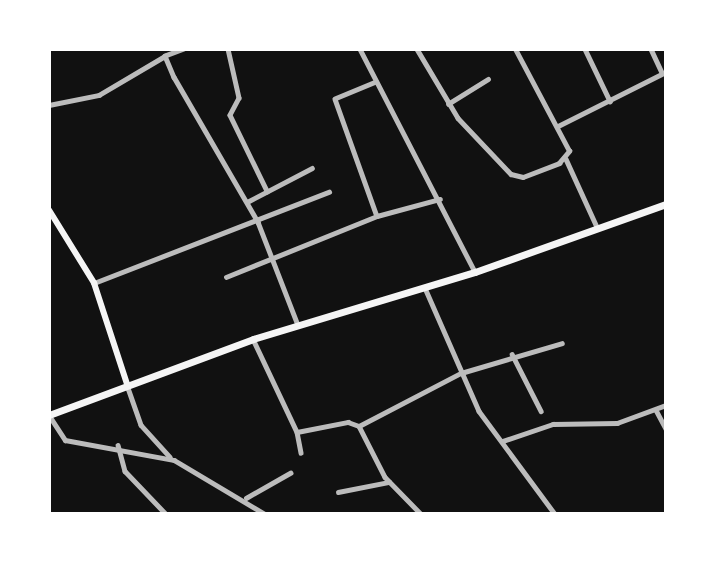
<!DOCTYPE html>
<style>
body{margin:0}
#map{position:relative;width:715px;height:563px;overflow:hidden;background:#111;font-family:"Fira Sans",sans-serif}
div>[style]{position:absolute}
.minor>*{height:4.5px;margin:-2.25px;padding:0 2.25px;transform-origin:2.25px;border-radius:2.25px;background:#bcbcbc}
.secondary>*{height:6px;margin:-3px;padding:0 3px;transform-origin:3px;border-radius:3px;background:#f5f5f5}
.trunk>*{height:7px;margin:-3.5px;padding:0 3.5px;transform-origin:3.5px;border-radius:3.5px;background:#f5f5f5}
span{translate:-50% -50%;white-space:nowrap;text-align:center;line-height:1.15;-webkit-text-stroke:5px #fff;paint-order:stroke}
.frame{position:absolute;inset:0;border:51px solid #fff;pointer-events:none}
</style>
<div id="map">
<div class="minor">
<div style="left:184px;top:49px;width:20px;rotate:160deg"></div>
<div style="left:165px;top:56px;width:23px;rotate:67deg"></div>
<div style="left:174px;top:77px;width:168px;rotate:59.9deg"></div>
<div style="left:258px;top:222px;width:110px;rotate:68.8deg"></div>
<div style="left:228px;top:49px;width:50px;rotate:77.3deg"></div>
<div style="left:239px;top:98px;width:19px;rotate:118deg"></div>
<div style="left:230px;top:115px;width:85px;rotate:64deg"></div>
<div style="left:360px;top:49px;width:251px;rotate:62.7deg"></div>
<div style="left:417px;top:49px;width:80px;rotate:59.3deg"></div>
<div style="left:458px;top:118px;width:77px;rotate:46.6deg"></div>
<div style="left:511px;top:174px;width:12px;rotate:14deg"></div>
<div style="left:523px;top:177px;width:39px;rotate:-21deg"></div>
<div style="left:559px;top:163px;width:16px;rotate:-50deg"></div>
<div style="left:569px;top:151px;width:115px;rotate:-117.9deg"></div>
<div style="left:585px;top:49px;width:58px;rotate:64.3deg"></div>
<div style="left:651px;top:49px;width:26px;rotate:65deg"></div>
<div style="left:376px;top:82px;width:44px;rotate:157.5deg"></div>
<div style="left:335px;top:99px;width:124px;rotate:70.3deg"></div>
<div style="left:448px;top:104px;width:47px;rotate:-32deg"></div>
<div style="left:49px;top:105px;width:51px;rotate:-11.3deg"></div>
<div style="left:99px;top:95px;width:77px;rotate:-30.6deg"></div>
<div style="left:558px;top:126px;width:121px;rotate:-26.6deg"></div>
<div style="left:566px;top:159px;width:75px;rotate:65.5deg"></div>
<div style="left:247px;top:202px;width:73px;rotate:-27.6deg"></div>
<div style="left:226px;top:277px;width:163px;rotate:-22deg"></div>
<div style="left:377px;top:216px;width:65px;rotate:-15.1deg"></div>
<div style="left:94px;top:283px;width:252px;rotate:-21.2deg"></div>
<div style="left:425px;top:288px;width:134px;rotate:66.3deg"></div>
<div style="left:479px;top:411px;width:128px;rotate:53.6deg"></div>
<div style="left:253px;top:339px;width:103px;rotate:64.7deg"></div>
<div style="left:297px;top:432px;width:52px;rotate:-11.1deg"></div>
<div style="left:348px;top:422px;width:12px;rotate:20deg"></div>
<div style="left:359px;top:426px;width:57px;rotate:63deg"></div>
<div style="left:385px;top:477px;width:52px;rotate:45.8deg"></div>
<div style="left:512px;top:354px;width:64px;rotate:63deg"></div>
<div style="left:127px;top:385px;width:42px;rotate:70.7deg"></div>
<div style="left:141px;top:425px;width:43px;rotate:47.8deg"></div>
<div style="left:656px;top:410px;width:21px;rotate:62deg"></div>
<div style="left:49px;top:415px;width:30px;rotate:57deg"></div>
<div style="left:65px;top:440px;width:111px;rotate:10.4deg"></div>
<div style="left:174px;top:460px;width:106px;rotate:30.7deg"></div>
<div style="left:359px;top:426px;width:115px;rotate:-27.5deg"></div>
<div style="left:461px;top:373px;width:105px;rotate:-16.5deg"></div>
<div style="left:297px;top:432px;width:21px;rotate:79deg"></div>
<div style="left:503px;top:441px;width:53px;rotate:-18.8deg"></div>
<div style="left:553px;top:424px;width:64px;rotate:-0.9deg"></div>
<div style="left:617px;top:423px;width:52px;rotate:-20.2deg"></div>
<div style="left:118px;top:445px;width:27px;rotate:75deg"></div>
<div style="left:125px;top:471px;width:59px;rotate:46.4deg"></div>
<div style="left:338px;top:492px;width:52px;rotate:-11.1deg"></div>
<div style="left:246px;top:498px;width:51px;rotate:-29.6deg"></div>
</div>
<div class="secondary">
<div style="left:49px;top:210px;width:86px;rotate:58.3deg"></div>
<div style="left:94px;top:283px;width:106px;rotate:71.9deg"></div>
</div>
<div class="trunk">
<div style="left:49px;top:415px;width:218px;rotate:-20.4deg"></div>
<div style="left:253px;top:339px;width:232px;rotate:-16.8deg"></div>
<div style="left:475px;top:272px;width:203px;rotate:-19.6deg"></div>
</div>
<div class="frame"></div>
</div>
